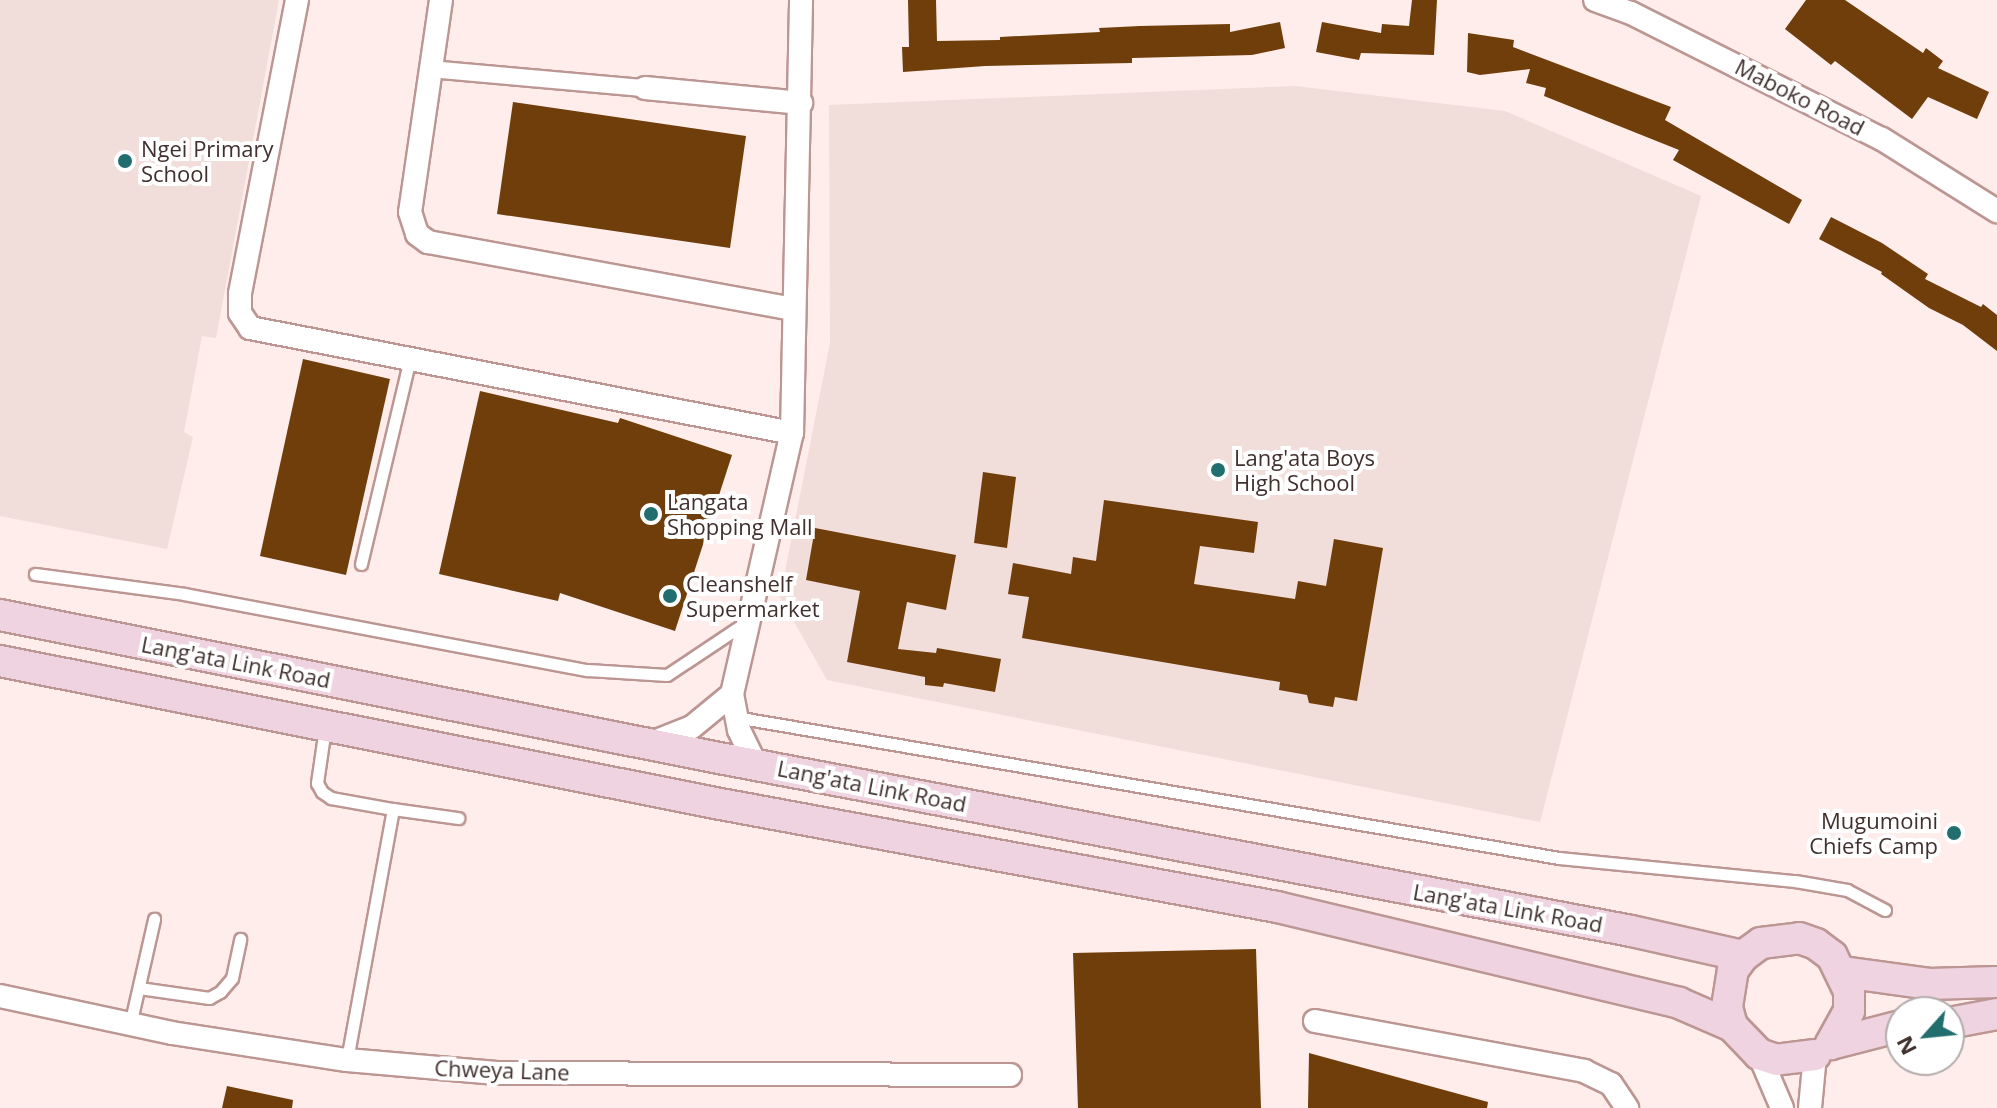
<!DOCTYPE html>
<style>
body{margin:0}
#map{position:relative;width:1997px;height:1108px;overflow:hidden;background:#feedeb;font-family:"Open Sans",sans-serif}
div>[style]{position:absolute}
.built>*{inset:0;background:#f1ddda}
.building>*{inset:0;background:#6f3e0a}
.roads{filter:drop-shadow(2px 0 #bc9692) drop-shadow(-2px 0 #bc9692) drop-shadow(0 2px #bc9692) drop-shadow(0 -2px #bc9692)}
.service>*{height:11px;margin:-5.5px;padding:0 5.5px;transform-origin:5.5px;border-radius:5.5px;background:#fff}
.pedestrian>*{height:16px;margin:-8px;padding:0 8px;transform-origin:8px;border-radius:8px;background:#fff}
.minor>*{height:22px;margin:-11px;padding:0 11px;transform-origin:11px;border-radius:11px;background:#fff}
.secondary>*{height:30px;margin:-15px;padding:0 15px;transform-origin:15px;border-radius:15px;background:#f0d3e0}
.dots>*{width:22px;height:22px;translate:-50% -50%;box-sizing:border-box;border:4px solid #fff;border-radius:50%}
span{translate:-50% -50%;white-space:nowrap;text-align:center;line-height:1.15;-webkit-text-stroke:8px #fff;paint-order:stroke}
.street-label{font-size:22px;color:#40302e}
.poi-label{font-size:22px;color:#40302e}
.left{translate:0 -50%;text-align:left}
.right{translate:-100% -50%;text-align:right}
.north{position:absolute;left:1885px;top:996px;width:80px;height:80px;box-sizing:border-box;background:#fff;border:2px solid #b3acab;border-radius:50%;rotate:243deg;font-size:22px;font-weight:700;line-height:32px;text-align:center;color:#40302e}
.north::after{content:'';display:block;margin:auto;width:28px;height:36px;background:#226e6f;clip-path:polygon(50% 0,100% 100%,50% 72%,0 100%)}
</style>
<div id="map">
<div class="built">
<div style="clip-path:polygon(0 0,279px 0,216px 338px,202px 336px,184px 432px,193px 437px,167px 549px,0 516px)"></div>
<div style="clip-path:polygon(1295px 86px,1505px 111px,1701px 196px,1540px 822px,827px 680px,780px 597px,830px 343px,829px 105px)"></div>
</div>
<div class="building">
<div style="clip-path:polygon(908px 0,936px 0,937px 41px,1000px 40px,1000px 37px,1100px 32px,1099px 28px,1140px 26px,1230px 24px,1230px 32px,1280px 22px,1285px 48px,1252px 55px,1132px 58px,1132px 63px,985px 66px,903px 72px,902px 47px,909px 47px)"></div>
<div style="clip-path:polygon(1412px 0,1437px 0,1434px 55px,1361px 53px,1359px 60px,1316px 52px,1322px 22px,1381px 33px,1382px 24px,1409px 26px)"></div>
<div style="clip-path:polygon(1806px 0,1845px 0,1923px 53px,1926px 48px,1943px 61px,1938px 68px,1989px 92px,1977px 119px,1928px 97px,1912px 119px,1835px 61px,1831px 65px,1785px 29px)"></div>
<div style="clip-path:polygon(1468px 33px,1514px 40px,1513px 47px,1671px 107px,1665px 120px,1802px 200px,1789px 224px,1673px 160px,1679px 150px,1544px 96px,1546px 88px,1526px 83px,1530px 69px,1480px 75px,1467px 72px)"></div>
<div style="clip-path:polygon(513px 102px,746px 136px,730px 248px,497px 214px)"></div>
<div style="clip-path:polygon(1831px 217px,1882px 243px,1928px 274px,1925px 279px,1981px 307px,1983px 304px,1997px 315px,1997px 351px,1963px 325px,1929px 308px,1881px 274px,1882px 272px,1819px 239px)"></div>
<div style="clip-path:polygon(303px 359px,390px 379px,346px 575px,260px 556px)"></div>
<div style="clip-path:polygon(480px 391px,618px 423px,620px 418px,732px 455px,675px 631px,560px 593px,558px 601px,439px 574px)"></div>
<div style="clip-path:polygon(983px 472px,1016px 477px,1007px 548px,974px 543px)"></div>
<div style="clip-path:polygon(1104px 500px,1258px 522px,1254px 553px,1200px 546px,1194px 584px,1295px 599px,1298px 581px,1326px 586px,1334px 539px,1383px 548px,1357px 701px,1335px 697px,1333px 707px,1309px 703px,1307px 695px,1279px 690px,1280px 682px,1022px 638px,1029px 597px,1008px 594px,1013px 563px,1071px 574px,1073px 557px,1096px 561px)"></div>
<div style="clip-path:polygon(815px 528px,956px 555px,946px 610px,907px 602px,898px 649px,936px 653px,937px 648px,1001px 659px,995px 692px,944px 683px,943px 687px,925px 685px,925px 677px,847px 662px,860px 591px,806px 580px)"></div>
<div style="clip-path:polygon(1256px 949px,1261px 1108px,1078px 1108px,1073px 953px)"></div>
<div style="clip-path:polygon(1309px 1053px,1488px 1102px,1487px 1108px,1308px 1108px)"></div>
<div style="clip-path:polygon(227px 1086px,293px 1100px,292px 1108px,222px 1108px)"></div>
</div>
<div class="roads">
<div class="service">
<div style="left:361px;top:564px;width:212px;rotate:-76.6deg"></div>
<div style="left:35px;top:574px;width:150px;rotate:7.6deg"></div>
<div style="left:184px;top:594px;width:411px;rotate:10.7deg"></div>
<div style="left:588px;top:670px;width:79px;rotate:3.6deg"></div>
<div style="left:667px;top:675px;width:94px;rotate:-33.7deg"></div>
<div style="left:735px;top:717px;width:836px;rotate:9.71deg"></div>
<div style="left:1559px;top:858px;width:237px;rotate:5.6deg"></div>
<div style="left:1795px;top:881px;width:53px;rotate:9.8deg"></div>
<div style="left:1847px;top:890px;width:43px;rotate:27.8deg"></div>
<div style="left:325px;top:728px;width:56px;rotate:98.3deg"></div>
<div style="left:317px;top:783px;width:10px;rotate:61deg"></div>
<div style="left:322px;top:792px;width:11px;rotate:34deg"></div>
<div style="left:331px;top:798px;width:63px;rotate:10.1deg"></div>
<div style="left:393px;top:809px;width:255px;rotate:100.4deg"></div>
<div style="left:393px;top:809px;width:66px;rotate:7.9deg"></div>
<div style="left:139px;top:988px;width:71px;rotate:8.1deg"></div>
<div style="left:209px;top:998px;width:13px;rotate:-29deg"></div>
<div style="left:220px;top:992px;width:18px;rotate:-49deg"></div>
<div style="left:232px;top:978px;width:40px;rotate:-78deg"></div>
<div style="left:130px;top:1025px;width:109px;rotate:-77.2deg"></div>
</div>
<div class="pedestrian">
<div style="left:430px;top:69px;width:216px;rotate:5.1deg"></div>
</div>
<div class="minor">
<div style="left:297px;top:0;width:299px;rotate:101deg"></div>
<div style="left:240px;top:294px;width:19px;rotate:90deg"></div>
<div style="left:240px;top:313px;width:18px;rotate:56deg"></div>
<div style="left:250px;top:328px;width:552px;rotate:10.96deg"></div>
<div style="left:441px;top:0;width:214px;rotate:98.3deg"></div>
<div style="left:410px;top:212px;width:23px;rotate:72deg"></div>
<div style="left:417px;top:234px;width:14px;rotate:36deg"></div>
<div style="left:428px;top:242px;width:372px;rotate:10.4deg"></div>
<div style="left:1595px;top:0;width:38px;rotate:20deg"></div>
<div style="left:1631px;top:13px;width:281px;rotate:26.7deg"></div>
<div style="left:1882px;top:139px;width:136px;rotate:32.1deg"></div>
<div style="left:645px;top:88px;width:157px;rotate:5.5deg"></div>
<div style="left:649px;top:744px;width:46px;rotate:-21.6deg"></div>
<div style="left:692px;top:727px;width:52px;rotate:-39.5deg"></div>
<div style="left:756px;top:765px;width:39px;rotate:-116deg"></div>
<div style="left:739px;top:730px;width:37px;rotate:-101deg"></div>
<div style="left:732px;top:694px;width:268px;rotate:-77.1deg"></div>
<div style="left:792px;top:433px;width:433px;rotate:-88.8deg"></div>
<div style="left:0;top:996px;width:176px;rotate:12.1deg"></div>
<div style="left:172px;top:1033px;width:177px;rotate:8.8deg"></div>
<div style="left:347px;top:1060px;width:150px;rotate:5deg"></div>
<div style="left:496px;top:1073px;width:514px;rotate:0.22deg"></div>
<div style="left:1315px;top:1021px;width:274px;rotate:10.5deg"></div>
<div style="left:1584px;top:1071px;width:30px;rotate:26deg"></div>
<div style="left:1611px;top:1084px;width:29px;rotate:56deg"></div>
<div style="left:1759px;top:1054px;width:59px;rotate:66.9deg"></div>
<div style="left:1810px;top:1108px;width:53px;rotate:-84.6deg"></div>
</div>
<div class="secondary">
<div style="left:0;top:615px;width:728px;rotate:11.25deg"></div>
<div style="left:714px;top:757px;width:933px;rotate:10.74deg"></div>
<div style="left:1631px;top:931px;width:115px;rotate:12.6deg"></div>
<div style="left:0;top:661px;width:729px;rotate:11.23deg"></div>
<div style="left:715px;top:803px;width:572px;rotate:10.48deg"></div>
<div style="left:1277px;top:907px;width:413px;rotate:13.4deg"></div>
<div style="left:1679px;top:1003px;width:58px;rotate:23.5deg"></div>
<div style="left:1843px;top:972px;width:87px;rotate:7.9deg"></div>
<div style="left:1929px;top:984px;width:68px;rotate:-1.7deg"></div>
<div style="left:1949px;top:1023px;width:49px;rotate:-10.6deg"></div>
<div style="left:1831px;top:1044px;width:72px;rotate:-14.4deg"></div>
<div style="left:1815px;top:1055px;width:38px;rotate:173deg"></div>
<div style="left:1777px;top:1060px;width:19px;rotate:-162deg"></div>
<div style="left:1759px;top:1054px;width:39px;rotate:-134deg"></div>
<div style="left:1732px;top:1026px;width:20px;rotate:-105deg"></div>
<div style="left:1727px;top:1007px;width:37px;rotate:-81deg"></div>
<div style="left:1733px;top:970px;width:17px;rotate:-54deg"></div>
<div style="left:1743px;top:956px;width:22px;rotate:-36deg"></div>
<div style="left:1761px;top:943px;width:38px;rotate:-7deg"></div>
<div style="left:1799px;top:938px;width:18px;rotate:19deg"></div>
<div style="left:1816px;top:944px;width:20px;rotate:37deg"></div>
<div style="left:1832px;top:956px;width:39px;rotate:64deg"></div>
<div style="left:1849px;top:991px;width:20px;rotate:90deg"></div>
<div style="left:1849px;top:1011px;width:38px;rotate:119deg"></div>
</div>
</div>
<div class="dots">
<div style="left:125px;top:161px;background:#226e6f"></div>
<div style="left:1218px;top:470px;background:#226e6f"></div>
<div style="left:651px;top:514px;background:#226e6f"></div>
<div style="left:670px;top:596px;background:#226e6f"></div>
<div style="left:1954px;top:833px;background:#226e6f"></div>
</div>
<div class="street-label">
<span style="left:1800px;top:97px;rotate:27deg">Maboko Road</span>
<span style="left:236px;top:662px;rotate:11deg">Lang'ata Link Road</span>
<span style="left:872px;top:786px;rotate:11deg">Lang'ata Link Road</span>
<span style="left:1508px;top:908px;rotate:10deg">Lang'ata Link Road</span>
<span style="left:502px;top:1070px;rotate:2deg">Chweya Lane</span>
</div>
<div class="poi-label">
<span class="left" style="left:141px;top:161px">Ngei Primary<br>School</span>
<span class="left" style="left:1234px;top:470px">Lang'ata Boys<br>High School</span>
<span class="left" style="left:667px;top:514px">Langata<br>Shopping Mall</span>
<span class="left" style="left:686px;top:596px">Cleanshelf<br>Supermarket</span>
<span class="right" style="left:1938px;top:833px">Mugumoini<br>Chiefs Camp</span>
</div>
<div class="north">N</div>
</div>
